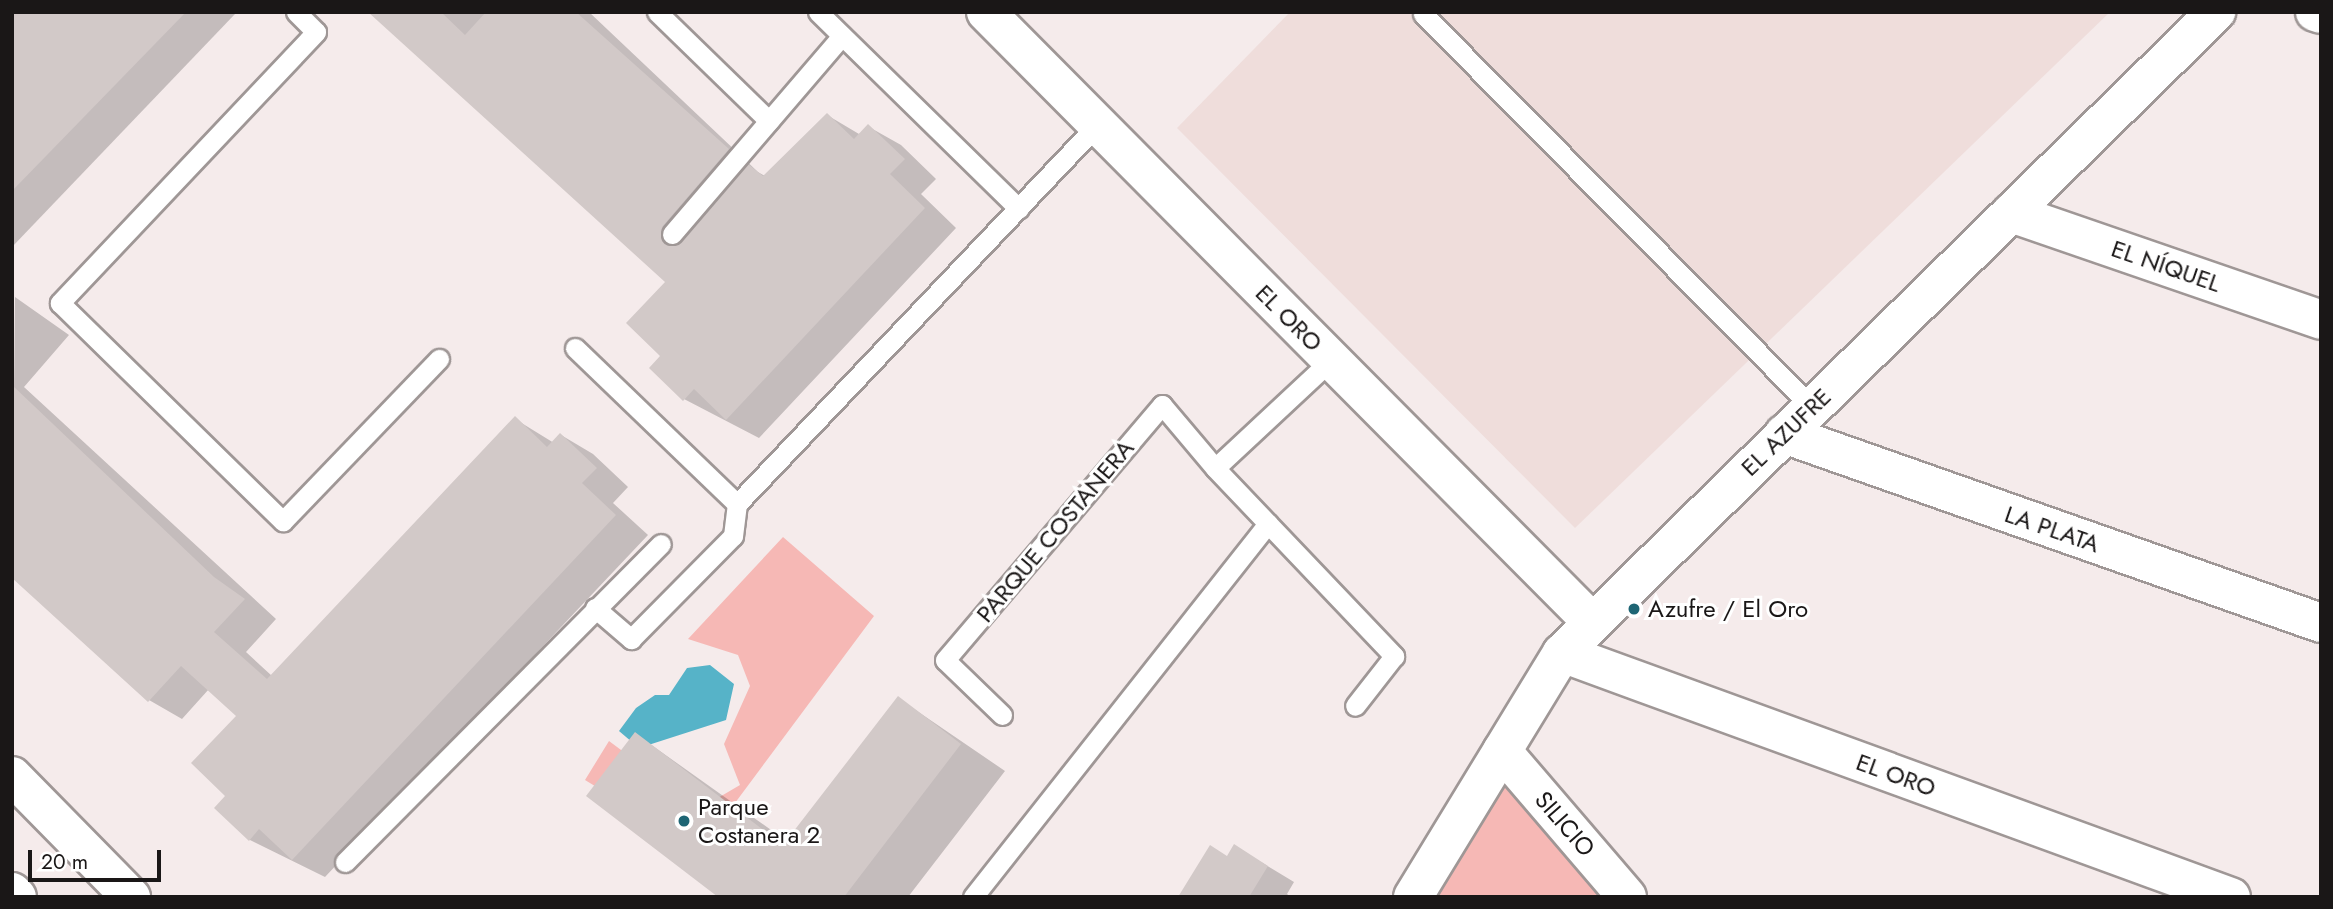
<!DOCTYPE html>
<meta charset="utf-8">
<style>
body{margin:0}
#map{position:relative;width:2333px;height:909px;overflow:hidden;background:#f5ebeb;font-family:Jost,sans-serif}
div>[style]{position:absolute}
.built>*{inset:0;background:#efdddb}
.green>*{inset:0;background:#f6b8b5}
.water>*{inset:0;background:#56b3c8}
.shadow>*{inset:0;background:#0003}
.building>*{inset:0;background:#d2c9c8}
.roads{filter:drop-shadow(2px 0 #9f9796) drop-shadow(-2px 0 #9f9796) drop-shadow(0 2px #9f9796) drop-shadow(0 -2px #9f9796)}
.service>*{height:19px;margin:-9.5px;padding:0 9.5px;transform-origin:9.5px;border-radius:9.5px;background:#fff}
.minor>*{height:38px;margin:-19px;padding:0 19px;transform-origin:19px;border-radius:19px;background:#fff}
.tertiary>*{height:38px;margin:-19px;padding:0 19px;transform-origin:19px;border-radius:19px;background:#fff}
.trunk>*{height:38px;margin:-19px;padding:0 19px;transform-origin:19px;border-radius:19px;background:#fff}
.dots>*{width:19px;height:19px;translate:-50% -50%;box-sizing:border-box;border:4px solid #fff;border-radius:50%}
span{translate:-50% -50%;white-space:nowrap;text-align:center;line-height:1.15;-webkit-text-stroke:6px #fff;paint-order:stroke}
.street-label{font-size:24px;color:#1a1717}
.poi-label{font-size:24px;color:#1a1717}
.left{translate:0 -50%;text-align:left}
.frame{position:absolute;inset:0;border:14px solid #1a1717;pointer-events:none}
.scale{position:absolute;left:28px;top:850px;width:133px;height:32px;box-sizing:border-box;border:4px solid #1a1717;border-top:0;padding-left:9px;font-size:21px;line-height:24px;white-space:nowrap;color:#1a1717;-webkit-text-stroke:5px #fff;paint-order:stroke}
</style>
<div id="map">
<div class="built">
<div style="clip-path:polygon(1290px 12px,2110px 12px,1575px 528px,1177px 128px)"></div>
</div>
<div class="green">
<div style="clip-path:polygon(783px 537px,874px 616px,700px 850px,585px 780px,609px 741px,684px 797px,711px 802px,740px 785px,724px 744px,750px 686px,738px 655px,688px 639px)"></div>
<div style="clip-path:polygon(1502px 751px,1627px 897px,1413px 897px)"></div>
</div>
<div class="water">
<div style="clip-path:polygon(710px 665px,734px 684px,726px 720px,639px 748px,619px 731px,636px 708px,655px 695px,669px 695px,687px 668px)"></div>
</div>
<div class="shadow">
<div style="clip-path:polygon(12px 12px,235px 14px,12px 247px)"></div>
<div style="clip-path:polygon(371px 12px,589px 12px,758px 172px,765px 176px,827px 115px,859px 134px,869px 127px,901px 145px,936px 179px,921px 194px,956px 228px,759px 438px,684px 399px,663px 356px,668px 282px)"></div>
<div style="clip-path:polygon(15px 297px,69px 335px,24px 387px,276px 619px,246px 652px,272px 676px,515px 419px,554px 443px,561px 435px,593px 454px,628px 487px,613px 503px,648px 535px,325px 877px,250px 840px,228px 796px,239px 716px,209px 689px,182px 719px,149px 700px,12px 575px)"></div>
<div style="clip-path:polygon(898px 698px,1005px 771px,908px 897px,721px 897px,636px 734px,788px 842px)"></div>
<div style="clip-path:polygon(1228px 858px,1261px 862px,1294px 882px,1287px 894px,1291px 897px,1184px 897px)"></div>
</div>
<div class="building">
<div style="clip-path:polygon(12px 12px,186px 12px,12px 191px)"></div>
<div style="clip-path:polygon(368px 12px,441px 12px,465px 35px,486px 12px,576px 12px,729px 149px,662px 227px,661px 239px,669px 246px,681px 242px,748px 164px,763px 176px,827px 113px,854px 139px,868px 124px,905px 159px,890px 174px,925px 208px,726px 420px,694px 389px,683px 401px,649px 368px,660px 356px,626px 323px,665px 282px)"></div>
<div style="clip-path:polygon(12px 385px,214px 577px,245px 599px,214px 632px,267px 679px,515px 416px,547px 447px,560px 433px,597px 468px,582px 483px,616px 515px,292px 860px,259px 829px,249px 841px,214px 808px,225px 796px,191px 763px,236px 716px,181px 666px,148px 702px,12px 578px)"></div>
<div style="clip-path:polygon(898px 696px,961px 744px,844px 897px,718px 897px,586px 796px,635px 732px,783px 845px)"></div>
<div style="clip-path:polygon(1234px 844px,1268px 866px,1249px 897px,1178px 897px,1210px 845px,1227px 856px)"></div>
</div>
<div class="roads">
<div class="service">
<div style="left:296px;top:12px;width:28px;rotate:45deg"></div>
<div style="left:316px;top:32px;width:373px;rotate:133.4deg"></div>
<div style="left:60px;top:303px;width:312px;rotate:44.4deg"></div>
<div style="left:283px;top:521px;width:225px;rotate:-46.1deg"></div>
<div style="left:657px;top:12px;width:156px;rotate:44.2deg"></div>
<div style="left:818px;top:12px;width:281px;rotate:44.4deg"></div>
<div style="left:1423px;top:14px;width:553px;rotate:45.29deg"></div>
<div style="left:672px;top:234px;width:261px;rotate:-49.4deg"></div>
<div style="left:575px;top:348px;width:225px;rotate:43.9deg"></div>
<div style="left:737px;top:504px;width:523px;rotate:-46.47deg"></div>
<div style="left:1331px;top:360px;width:158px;rotate:137deg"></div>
<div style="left:1215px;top:468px;width:260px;rotate:46.4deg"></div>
<div style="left:1394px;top:656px;width:63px;rotate:128deg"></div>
<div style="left:595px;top:608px;width:48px;rotate:40.7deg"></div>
<div style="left:631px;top:639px;width:145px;rotate:-45.3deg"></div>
<div style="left:733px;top:536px;width:32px;rotate:-83deg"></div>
<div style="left:1002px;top:715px;width:79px;rotate:-136deg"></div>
<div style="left:945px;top:660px;width:335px;rotate:-49.6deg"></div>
<div style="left:1162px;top:405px;width:82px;rotate:49.9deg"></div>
<div style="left:345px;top:862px;width:448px;rotate:-45.2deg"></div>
<div style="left:973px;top:897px;width:476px;rotate:-51.7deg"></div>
</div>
<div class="minor">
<div style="left:986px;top:12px;width:860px;rotate:45.19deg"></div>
<div style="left:2315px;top:12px;width:6px;rotate:18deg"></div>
<div style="left:2011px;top:213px;width:328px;rotate:19deg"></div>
<div style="left:1784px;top:434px;width:569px;rotate:19.39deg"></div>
<div style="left:1562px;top:653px;width:712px;rotate:20.04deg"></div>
<div style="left:1502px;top:751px;width:192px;rotate:49.4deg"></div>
</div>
<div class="tertiary">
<div style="left:1413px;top:897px;width:286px;rotate:-58.6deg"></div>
<div style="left:1562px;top:653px;width:916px;rotate:-44.42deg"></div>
</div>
<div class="trunk">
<div style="left:12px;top:776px;width:170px;rotate:45.5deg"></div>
<div style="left:12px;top:892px;width:7px;rotate:45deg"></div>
</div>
</div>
<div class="dots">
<div style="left:1634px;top:609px;background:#1e6574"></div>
<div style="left:684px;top:821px;background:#1e6574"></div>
</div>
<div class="street-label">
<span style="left:2166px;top:266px;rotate:19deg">EL NÍQUEL</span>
<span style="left:1289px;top:318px;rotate:45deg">EL ORO</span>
<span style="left:1786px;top:432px;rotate:-44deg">EL AZUFRE</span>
<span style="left:2052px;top:529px;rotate:19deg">LA PLATA</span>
<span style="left:1055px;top:531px;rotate:-50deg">PARQUE COSTANERA</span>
<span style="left:1896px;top:775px;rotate:20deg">EL ORO</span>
<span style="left:1565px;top:824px;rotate:49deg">SILICIO</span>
</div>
<div class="poi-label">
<span class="left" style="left:1648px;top:609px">Azufre / El Oro</span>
<span class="left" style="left:698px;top:821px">Parque<br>Costanera 2</span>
</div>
<div class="frame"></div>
<div class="scale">20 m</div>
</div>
